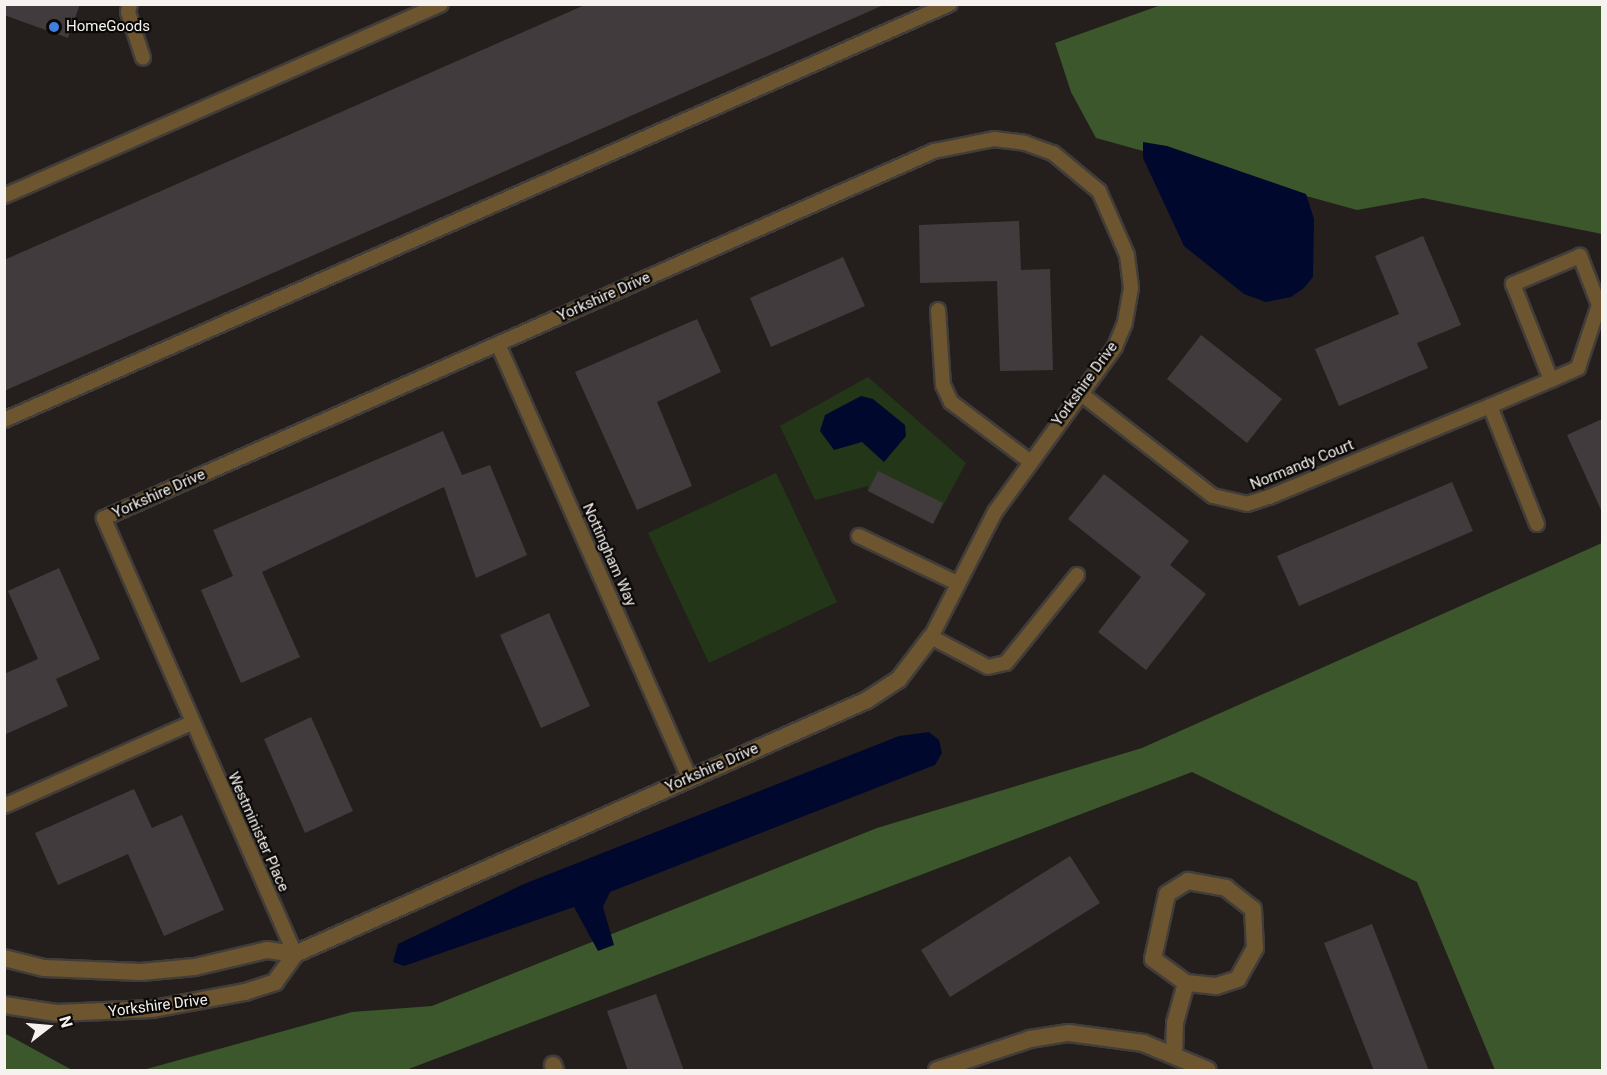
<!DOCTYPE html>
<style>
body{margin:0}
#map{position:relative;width:1607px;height:1075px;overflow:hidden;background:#241f1c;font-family:Roboto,sans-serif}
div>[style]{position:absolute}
.green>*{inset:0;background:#243618}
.forest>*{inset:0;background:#3c572b}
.water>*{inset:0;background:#01082e}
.building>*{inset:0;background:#423b3d}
.roads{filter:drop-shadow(2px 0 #413d3a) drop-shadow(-2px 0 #413d3a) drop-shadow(0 2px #413d3a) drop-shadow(0 -2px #413d3a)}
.service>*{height:14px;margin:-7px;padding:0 7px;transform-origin:7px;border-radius:7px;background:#6c552f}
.minor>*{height:16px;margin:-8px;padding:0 8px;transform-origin:8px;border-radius:8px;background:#6c552f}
.dots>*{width:16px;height:16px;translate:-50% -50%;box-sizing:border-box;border:3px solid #0b0908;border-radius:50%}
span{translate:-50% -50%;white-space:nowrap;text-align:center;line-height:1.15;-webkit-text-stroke:4.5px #0b0908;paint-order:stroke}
.poi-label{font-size:15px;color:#f6f2f0}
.left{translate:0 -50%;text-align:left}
.street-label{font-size:15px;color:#f6f2f0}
.frame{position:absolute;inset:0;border:6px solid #f6f2f0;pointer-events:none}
.north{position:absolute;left:18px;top:997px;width:60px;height:60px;-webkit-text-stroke:4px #0b0908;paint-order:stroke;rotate:74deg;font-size:16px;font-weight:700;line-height:24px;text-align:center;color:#f6f2f0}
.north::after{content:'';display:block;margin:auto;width:21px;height:27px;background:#f6f2f0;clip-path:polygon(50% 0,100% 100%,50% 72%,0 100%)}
</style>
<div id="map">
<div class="green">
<div style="clip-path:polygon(868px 377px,966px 463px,933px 524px,868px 491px,868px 486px,815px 500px,780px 426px)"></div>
<div style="clip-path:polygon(776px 473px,837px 602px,709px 663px,648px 533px)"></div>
</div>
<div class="forest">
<div style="clip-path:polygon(1161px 5px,1602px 5px,1602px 234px,1423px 198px,1357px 210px,1096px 138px,1071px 92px,1055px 43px)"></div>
<div style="clip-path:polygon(1602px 543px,1602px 1070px,1495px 1070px,1417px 882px,1192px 772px,406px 1070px,143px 1070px,352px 1012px,432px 1006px,877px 828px,1142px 748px)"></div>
<div style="clip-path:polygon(5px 1034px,8px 1035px,72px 1070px,5px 1070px)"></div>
</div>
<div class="water">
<div style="clip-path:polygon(1143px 142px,1167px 146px,1306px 194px,1314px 219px,1313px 277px,1304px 288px,1291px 297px,1266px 302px,1244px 294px,1184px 246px,1143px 158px)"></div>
<div style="clip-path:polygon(861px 396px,873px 399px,905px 425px,906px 436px,884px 462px,862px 442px,834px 450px,820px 431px,825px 415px)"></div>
<div style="clip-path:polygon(929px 732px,939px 740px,942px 753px,935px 765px,610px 892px,603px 907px,614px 945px,598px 951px,574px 907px,404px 966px,393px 962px,398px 944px,524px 884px,899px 736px)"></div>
</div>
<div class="building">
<div style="clip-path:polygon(4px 4px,80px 4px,68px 38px,4px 15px)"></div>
<div style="clip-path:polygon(587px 4px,886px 4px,4px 391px,4px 260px)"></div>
<div style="clip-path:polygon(1019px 221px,1021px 270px,1050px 269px,1053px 370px,1000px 371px,997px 281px,920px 283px,919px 225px)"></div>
<div style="clip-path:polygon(1423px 236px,1461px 325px,1417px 343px,1428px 368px,1339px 406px,1315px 349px,1399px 314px,1375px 256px)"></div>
<div style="clip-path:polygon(843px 257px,865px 306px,771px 347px,750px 298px)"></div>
<div style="clip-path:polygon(697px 319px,721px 372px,657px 402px,692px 486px,637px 510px,575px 372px)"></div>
<div style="clip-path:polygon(1201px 335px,1282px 399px,1247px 443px,1167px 379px)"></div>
<div style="clip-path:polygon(1602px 419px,1602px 512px,1567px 435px)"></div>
<div style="clip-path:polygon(443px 431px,462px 475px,490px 465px,527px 555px,476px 578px,444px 487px,262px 572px,300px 657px,241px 683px,201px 590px,233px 576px,213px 530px)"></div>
<div style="clip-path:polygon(878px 471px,943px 503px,933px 524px,868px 491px)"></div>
<div style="clip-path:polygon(1104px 474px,1189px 541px,1170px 565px,1206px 594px,1146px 670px,1098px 632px,1141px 577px,1068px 519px)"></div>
<div style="clip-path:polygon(1452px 482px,1473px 531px,1299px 606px,1277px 556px)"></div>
<div style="clip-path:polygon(59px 568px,100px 659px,56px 679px,68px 706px,4px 735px,4px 674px,38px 659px,8px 591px)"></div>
<div style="clip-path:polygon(549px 613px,590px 706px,541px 728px,500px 635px)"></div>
<div style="clip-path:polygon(311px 717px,353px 811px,305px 833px,264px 739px)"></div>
<div style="clip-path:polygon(134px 789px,152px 828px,182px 815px,224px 910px,164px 936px,128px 854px,58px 885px,35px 833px)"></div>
<div style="clip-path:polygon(1070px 856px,1100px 903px,950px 997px,921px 950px)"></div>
<div style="clip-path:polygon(1372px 924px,1429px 1071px,1374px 1071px,1324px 943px)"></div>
<div style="clip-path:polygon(656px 994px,684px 1071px,628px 1071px,607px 1011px)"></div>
</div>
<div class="roads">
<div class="service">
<div style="left:130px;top:4px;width:8px;rotate:104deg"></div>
<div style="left:128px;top:12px;width:48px;rotate:71.9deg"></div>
<div style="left:4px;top:196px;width:477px;rotate:-23.7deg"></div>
<div style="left:938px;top:310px;width:75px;rotate:86.2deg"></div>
<div style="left:943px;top:385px;width:19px;rotate:65deg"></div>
<div style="left:951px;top:402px;width:96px;rotate:37deg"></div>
<div style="left:498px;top:344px;width:474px;rotate:66.2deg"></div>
<div style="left:1080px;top:393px;width:168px;rotate:37.8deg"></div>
<div style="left:1213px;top:496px;width:35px;rotate:13deg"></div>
<div style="left:1247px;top:504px;width:23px;rotate:-18deg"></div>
<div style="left:1269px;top:497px;width:239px;rotate:-22.4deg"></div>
<div style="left:1490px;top:406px;width:66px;rotate:-23.1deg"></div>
<div style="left:1551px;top:380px;width:30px;rotate:-24deg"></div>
<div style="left:1578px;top:368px;width:66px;rotate:-71.6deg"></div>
<div style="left:1599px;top:305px;width:53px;rotate:-111.2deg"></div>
<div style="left:1580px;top:256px;width:73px;rotate:157.3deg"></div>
<div style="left:1513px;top:284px;width:103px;rotate:68.4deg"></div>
<div style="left:1490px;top:406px;width:127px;rotate:68.3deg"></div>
<div style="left:4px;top:420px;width:1033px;rotate:-23.74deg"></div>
<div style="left:859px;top:536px;width:106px;rotate:25.6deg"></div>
<div style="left:4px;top:806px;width:205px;rotate:-23.9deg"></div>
<div style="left:295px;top:954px;width:476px;rotate:-113.7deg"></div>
<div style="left:104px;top:518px;width:908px;rotate:-23.85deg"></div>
<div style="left:934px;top:151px;width:61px;rotate:-11.3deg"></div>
<div style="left:994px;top:139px;width:31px;rotate:7deg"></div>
<div style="left:1025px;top:143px;width:30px;rotate:20deg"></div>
<div style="left:1053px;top:153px;width:60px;rotate:39.6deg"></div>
<div style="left:1099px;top:191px;width:70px;rotate:66.4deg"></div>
<div style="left:1127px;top:255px;width:33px;rotate:83deg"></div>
<div style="left:1131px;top:288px;width:36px;rotate:100deg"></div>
<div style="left:1125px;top:323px;width:26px;rotate:113deg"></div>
<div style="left:1115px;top:347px;width:204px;rotate:126deg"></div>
<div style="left:995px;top:512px;width:140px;rotate:117.1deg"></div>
<div style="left:931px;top:637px;width:64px;rotate:27.8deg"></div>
<div style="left:988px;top:667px;width:18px;rotate:-13deg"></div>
<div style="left:1006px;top:663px;width:113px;rotate:-51.1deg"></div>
</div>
<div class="minor">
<div style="left:1188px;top:881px;width:39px;rotate:10deg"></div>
<div style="left:1226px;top:888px;width:34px;rotate:38deg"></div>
<div style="left:1253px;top:909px;width:39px;rotate:87deg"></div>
<div style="left:1255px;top:948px;width:35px;rotate:119deg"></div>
<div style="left:1238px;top:979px;width:23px;rotate:162deg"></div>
<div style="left:1216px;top:986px;width:30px;rotate:-174deg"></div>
<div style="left:1186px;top:983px;width:41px;rotate:-144deg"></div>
<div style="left:1153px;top:959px;width:66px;rotate:-77.8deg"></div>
<div style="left:1167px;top:894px;width:25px;rotate:-32deg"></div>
<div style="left:4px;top:958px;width:41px;rotate:14deg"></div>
<div style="left:44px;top:968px;width:97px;rotate:2.4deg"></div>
<div style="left:141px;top:972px;width:54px;rotate:-5.3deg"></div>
<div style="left:195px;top:967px;width:74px;rotate:-13.3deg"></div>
<div style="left:267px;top:950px;width:28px;rotate:8deg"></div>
<div style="left:4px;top:1005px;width:53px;rotate:8.7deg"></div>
<div style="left:56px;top:1013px;width:97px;rotate:-2.4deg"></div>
<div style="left:153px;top:1009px;width:94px;rotate:-10.5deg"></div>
<div style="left:245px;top:992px;width:32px;rotate:-18deg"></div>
<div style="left:275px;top:982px;width:34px;rotate:-54deg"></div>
<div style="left:295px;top:954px;width:626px;rotate:-23.94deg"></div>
<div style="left:867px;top:700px;width:38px;rotate:-33deg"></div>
<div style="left:899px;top:679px;width:53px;rotate:-52.7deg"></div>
<div style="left:1174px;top:1054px;width:31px;rotate:-88deg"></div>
<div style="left:1175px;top:1023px;width:41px;rotate:-74.6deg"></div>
<div style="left:553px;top:1065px;width:5px;rotate:68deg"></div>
<div style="left:937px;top:1070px;width:98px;rotate:-18.4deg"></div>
<div style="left:1030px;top:1039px;width:39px;rotate:-9deg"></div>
<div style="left:1069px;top:1033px;width:75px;rotate:7.7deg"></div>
<div style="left:1143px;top:1043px;width:70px;rotate:22.6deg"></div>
</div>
</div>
<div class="dots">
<div style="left:54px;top:27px;background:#3f7fe0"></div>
</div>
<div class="poi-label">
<span class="left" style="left:66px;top:27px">HomeGoods</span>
</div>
<div class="street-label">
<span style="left:604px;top:297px;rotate:-24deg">Yorkshire Drive</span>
<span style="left:1085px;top:384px;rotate:-54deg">Yorkshire Drive</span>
<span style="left:1302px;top:465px;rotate:-22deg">Normandy Court</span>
<span style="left:159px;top:494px;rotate:-24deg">Yorkshire Drive</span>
<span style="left:609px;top:555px;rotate:66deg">Nottingham Way</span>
<span style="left:712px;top:768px;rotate:-24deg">Yorkshire Drive</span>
<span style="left:258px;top:832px;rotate:66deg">Westminister Place</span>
<span style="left:158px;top:1006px;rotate:-7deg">Yorkshire Drive</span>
</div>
<div class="frame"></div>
<div class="north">N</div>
</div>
